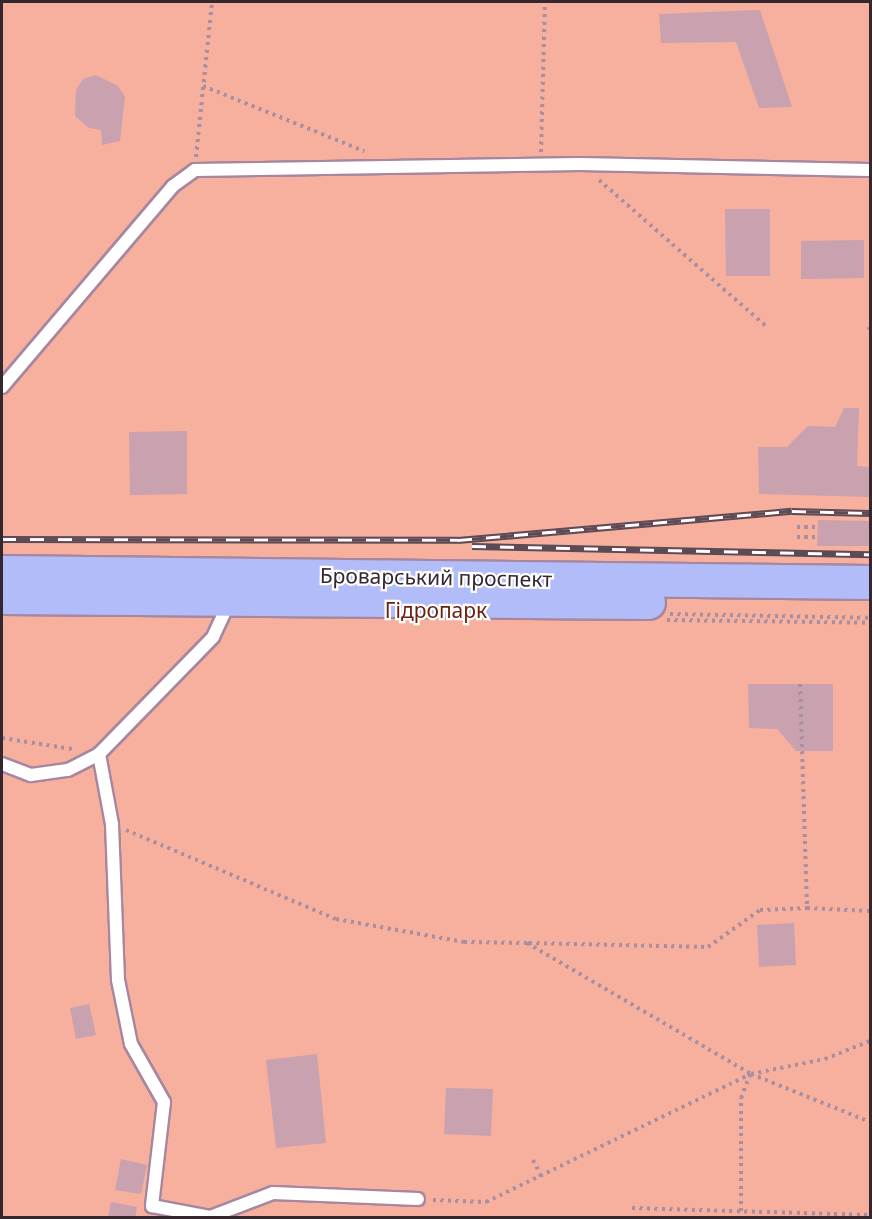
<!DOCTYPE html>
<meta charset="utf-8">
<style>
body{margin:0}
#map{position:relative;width:872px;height:1219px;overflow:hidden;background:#fbd8f2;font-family:"Noto Sans",sans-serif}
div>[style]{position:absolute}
.green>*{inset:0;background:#f7b09e}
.building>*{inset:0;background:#c9a1af}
.path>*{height:4px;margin-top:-2px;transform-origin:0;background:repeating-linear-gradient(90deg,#a88ea1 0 3px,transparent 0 7.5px)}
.roads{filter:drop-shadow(2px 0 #a7879f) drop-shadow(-2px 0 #a7879f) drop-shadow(0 2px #a7879f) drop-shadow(0 -2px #a7879f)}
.service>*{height:12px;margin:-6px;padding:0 6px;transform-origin:6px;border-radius:6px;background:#fff}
.primary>*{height:33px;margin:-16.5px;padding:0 16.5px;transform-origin:16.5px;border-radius:16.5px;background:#b2bcf9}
.rail>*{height:7px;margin-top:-3.5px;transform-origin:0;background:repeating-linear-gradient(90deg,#fff 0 14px,#5c4a57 0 28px);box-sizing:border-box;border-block:2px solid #5c4a57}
span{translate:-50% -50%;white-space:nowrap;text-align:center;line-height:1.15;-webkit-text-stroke:4.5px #fff;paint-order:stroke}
.street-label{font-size:21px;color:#342730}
.park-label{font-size:21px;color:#6c220f}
.frame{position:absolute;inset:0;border:3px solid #342730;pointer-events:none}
</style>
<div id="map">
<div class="green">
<div style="clip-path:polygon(2px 2px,870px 2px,870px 1217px,2px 1218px)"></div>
</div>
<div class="building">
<div style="clip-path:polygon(760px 10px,792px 107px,759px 108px,736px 42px,661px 43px,659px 14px)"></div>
<div style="clip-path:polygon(96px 75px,118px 86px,125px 97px,120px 141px,102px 145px,101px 130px,89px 128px,75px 116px,76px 90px,83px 79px)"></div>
<div style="clip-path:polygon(725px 209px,770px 209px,770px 276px,726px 276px)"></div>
<div style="clip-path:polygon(864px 240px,864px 278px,801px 279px,801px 241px)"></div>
<div style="clip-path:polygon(844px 408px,859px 408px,857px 466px,870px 467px,870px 497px,759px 494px,758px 447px,787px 447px,808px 426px,835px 427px)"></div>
<div style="clip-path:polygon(187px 431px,187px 494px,130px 495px,129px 432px)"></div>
<div style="clip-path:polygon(818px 520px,870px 521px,870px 546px,817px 546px)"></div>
<div style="clip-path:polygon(748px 684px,833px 684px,833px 751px,796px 751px,777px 729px,749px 728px)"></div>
<div style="clip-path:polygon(794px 923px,796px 965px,759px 967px,757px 925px)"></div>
<div style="clip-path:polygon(89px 1004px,96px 1035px,76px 1039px,70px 1008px)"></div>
<div style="clip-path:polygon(317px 1054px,326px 1143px,276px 1148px,266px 1060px)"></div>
<div style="clip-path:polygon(446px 1088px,493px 1089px,491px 1136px,444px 1134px)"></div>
<div style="clip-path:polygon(121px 1159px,147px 1165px,141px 1194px,115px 1190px)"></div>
<div style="clip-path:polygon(111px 1202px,137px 1207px,135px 1218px,108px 1218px)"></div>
</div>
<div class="path">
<div style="left:203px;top:86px;width:174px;rotate:22deg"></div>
<div style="left:541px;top:152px;width:150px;rotate:-88.5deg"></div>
<div style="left:196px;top:157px;width:156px;rotate:-84.1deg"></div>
<div style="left:599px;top:180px;width:225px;rotate:41.2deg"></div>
<div style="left:869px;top:330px;width:4px;rotate:-76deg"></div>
<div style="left:797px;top:527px;width:20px"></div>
<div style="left:797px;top:537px;width:20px"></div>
<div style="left:670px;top:614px;width:200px;rotate:1.1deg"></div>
<div style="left:667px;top:620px;width:203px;rotate:0.8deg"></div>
<div style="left:800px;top:684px;width:224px;rotate:88.2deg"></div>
<div style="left:807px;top:908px;width:63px;rotate:2.7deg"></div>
<div style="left:2px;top:738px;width:71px;rotate:8.9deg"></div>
<div style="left:126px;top:830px;width:228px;rotate:23deg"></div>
<div style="left:336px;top:919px;width:130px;rotate:10.2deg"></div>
<div style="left:464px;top:942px;width:63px;rotate:0.9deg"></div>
<div style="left:527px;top:943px;width:259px;rotate:30.3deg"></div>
<div style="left:751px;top:1074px;width:76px;rotate:-11.5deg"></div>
<div style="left:825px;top:1059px;width:48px;rotate:-21.8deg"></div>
<div style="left:529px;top:943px;width:179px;rotate:1.3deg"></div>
<div style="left:708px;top:947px;width:64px;rotate:-35.4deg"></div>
<div style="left:760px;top:910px;width:47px;rotate:-2.4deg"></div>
<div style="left:533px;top:1160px;width:18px;rotate:63deg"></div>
<div style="left:433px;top:1200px;width:53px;rotate:2.2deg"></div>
<div style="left:486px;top:1202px;width:294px;rotate:-25.8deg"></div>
<div style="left:751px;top:1074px;width:128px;rotate:22deg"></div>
<div style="left:632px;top:1208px;width:238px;rotate:1.7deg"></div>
<div style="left:741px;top:1211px;width:113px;rotate:-90deg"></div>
<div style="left:741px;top:1098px;width:25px;rotate:-69deg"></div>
</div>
<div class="roads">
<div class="service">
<div style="left:2px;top:387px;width:264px;rotate:-49.6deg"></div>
<div style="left:173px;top:186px;width:27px;rotate:-36deg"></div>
<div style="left:195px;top:170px;width:385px;rotate:-0.9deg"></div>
<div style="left:580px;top:164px;width:290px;rotate:1.2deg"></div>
<div style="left:99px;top:754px;width:71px;rotate:79.5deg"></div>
<div style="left:112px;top:824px;width:156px;rotate:87.8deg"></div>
<div style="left:118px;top:980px;width:65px;rotate:78.5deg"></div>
<div style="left:131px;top:1044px;width:67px;rotate:60.4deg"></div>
<div style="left:164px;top:1102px;width:105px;rotate:96.6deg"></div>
<div style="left:152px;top:1206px;width:59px;rotate:10.7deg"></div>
<div style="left:210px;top:1217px;width:67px;rotate:-20.9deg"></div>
<div style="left:273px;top:1193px;width:145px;rotate:2.4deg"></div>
<div style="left:2px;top:764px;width:31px;rotate:21deg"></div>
<div style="left:31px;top:775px;width:37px;rotate:-8deg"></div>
<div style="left:68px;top:770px;width:35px;rotate:-27deg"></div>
<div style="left:99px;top:754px;width:163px;rotate:-45.7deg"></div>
<div style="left:213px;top:637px;width:40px;rotate:-65deg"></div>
</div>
<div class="primary">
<div style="left:2px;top:572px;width:868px;rotate:0.66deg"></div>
<div style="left:2px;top:597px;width:646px;rotate:0.44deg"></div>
</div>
</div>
<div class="rail">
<div style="left:2px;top:539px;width:456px;rotate:0.1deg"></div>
<div style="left:458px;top:540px;width:335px;rotate:-5deg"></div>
<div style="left:792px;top:511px;width:78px;rotate:1.5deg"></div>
<div style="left:472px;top:546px;width:398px;rotate:1.2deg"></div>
</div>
<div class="street-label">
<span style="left:436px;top:577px;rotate:1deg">Броварський проспект</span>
</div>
<div class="park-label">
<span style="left:436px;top:610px">Гідропарк</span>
</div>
<div class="frame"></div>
</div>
